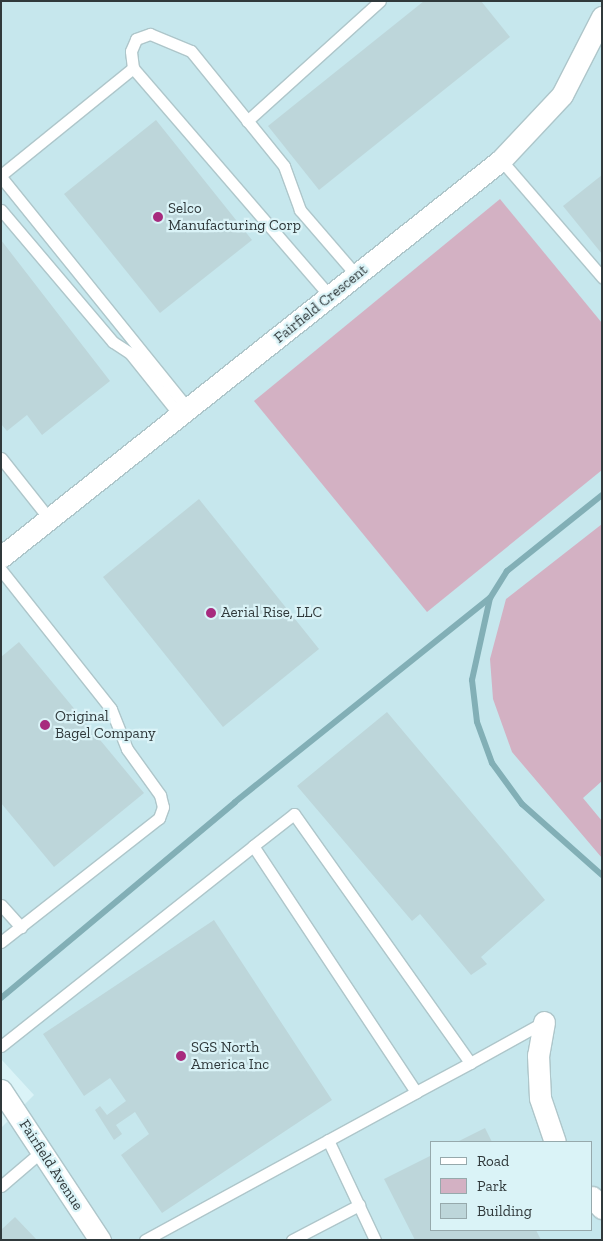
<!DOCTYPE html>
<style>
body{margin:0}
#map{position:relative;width:603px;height:1241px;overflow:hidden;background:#daf3f7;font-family:"Zilla Slab",serif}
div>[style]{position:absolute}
.built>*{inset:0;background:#c6e7ed}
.green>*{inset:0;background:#d3b1c3}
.stream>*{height:6px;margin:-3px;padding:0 3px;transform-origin:3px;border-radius:3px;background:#82afb6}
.building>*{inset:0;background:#bdd6da}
.roads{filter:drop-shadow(1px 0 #aec6ca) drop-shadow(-1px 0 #aec6ca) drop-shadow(0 1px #aec6ca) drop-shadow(0 -1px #aec6ca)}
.lane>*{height:11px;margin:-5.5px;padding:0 5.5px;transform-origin:5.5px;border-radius:5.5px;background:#fff}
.street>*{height:21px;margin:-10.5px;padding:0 10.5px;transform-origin:10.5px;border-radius:10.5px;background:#fff}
.dots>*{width:14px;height:14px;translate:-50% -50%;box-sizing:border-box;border:2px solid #daf3f7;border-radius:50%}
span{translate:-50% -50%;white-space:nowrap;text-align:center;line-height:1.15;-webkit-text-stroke:4.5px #daf3f7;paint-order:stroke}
.poi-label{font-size:15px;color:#30393b}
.left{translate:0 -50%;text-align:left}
.street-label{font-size:15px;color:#30393b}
.frame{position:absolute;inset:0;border:2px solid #30393b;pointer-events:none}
.legend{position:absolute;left:430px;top:1141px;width:162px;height:90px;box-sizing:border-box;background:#daf3f7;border:1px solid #96a9ac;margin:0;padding:6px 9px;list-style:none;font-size:15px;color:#30393b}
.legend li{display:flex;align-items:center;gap:10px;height:25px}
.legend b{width:25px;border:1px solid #96a9ac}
</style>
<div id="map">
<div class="built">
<div style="clip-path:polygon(evenodd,1px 1px,602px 1px,602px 1240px,1px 1240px,1px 1128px,34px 1095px,1px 1059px,1px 1px,432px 1142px,592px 1142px,592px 1230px,432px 1230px,432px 1142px)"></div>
</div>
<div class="green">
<div style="clip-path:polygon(500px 199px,602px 323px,602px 470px,427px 612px,254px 401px)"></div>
<div style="clip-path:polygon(602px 524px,602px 781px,583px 798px,602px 821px,602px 858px,512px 752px,493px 699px,490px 659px,506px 599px)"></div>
</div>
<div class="stream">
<div style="left:602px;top:495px;width:122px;rotate:141.3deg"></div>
<div style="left:507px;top:571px;width:32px;rotate:122deg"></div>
<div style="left:490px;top:598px;width:84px;rotate:102.4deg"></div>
<div style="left:472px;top:680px;width:42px;rotate:83.2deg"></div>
<div style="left:477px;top:722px;width:44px;rotate:69.9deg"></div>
<div style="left:492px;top:763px;width:51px;rotate:53.8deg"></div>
<div style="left:522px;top:804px;width:107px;rotate:41.6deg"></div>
<div style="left:1px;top:998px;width:305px;rotate:-39.9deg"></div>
<div style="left:235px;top:802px;width:327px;rotate:-38.7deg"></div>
</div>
<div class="building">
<div style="clip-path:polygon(424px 1px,481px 1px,510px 37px,319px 190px,268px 126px)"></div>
<div style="clip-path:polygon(156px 120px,252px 240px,160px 313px,64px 194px)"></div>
<div style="clip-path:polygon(602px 175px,602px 254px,563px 206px)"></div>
<div style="clip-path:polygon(1px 240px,110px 381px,42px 435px,27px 415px,7px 431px,1px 424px)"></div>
<div style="clip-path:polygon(199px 499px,319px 649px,223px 727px,103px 577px)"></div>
<div style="clip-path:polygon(19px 642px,144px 793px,54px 867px,1px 803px,1px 657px)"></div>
<div style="clip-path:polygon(387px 712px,545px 900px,481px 957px,487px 964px,471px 975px,420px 914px,412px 921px,297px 786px)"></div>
<div style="clip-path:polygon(214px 920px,332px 1100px,162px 1213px,121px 1155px,149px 1134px,135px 1112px,116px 1125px,122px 1134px,114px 1140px,95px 1110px,100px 1106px,107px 1115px,126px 1101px,110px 1078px,84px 1096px,43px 1034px)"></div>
<div style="clip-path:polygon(485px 1128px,492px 1142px,457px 1142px)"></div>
<div style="clip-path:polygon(432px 1155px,432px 1230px,536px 1230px,541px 1240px,415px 1240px,384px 1179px)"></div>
<div style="clip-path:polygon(15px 1217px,37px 1240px,1px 1240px,1px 1230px)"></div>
</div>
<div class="roads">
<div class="lane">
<div style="left:133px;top:68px;width:17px;rotate:-97deg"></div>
<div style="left:131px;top:51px;width:13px;rotate:-67deg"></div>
<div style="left:136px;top:39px;width:15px;rotate:-20deg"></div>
<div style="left:150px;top:34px;width:44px;rotate:22.5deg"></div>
<div style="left:191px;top:51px;width:148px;rotate:51deg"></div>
<div style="left:284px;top:166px;width:47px;rotate:70deg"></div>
<div style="left:300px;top:210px;width:87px;rotate:49.2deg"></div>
<div style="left:247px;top:121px;width:179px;rotate:-42.1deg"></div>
<div style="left:501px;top:160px;width:155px;rotate:49.2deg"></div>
<div style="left:1px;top:175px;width:170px;rotate:-39deg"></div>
<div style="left:133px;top:68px;width:303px;rotate:49.2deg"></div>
<div style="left:1px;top:177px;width:299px;rotate:51.1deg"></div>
<div style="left:1px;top:210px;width:173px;rotate:49.7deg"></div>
<div style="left:113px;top:342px;width:20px;rotate:33deg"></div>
<div style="left:130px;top:353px;width:82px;rotate:51.4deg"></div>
<div style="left:1px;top:458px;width:80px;rotate:51.6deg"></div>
<div style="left:1px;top:570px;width:177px;rotate:51.6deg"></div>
<div style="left:111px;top:709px;width:43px;rotate:68.2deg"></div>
<div style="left:127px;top:749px;width:57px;rotate:54.3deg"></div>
<div style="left:160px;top:795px;width:12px;rotate:76deg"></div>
<div style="left:163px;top:807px;width:12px;rotate:110deg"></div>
<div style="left:159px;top:818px;width:201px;rotate:141.9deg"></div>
<div style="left:1px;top:905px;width:30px;rotate:48deg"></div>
<div style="left:1px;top:1046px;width:322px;rotate:-38.4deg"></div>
<div style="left:416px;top:1092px;width:61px;rotate:-28.2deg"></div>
<div style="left:328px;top:1140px;width:110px;rotate:64.8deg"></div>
<div style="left:1px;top:1186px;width:54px;rotate:-40.5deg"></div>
<div style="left:145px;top:1240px;width:309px;rotate:-28.6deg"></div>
<div style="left:416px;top:1092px;width:295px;rotate:-123.5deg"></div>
<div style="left:253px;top:846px;width:52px;rotate:-38deg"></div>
<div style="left:294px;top:814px;width:305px;rotate:54.7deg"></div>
<div style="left:470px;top:1063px;width:85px;rotate:-29deg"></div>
<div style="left:292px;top:1240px;width:76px;rotate:-27.6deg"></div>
</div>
<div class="street">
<div style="left:1px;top:557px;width:638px;rotate:-38.45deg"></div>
<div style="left:501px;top:160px;width:89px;rotate:-46.8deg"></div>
<div style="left:562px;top:95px;width:88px;rotate:-62.9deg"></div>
<div style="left:544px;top:1022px;width:34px;rotate:100deg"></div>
<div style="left:538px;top:1055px;width:43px;rotate:87.3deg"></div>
<div style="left:540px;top:1098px;width:46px;rotate:71.2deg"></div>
<div style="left:1px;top:1090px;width:180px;rotate:56.6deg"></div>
<div style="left:592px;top:1197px;width:15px;rotate:48deg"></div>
</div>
</div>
<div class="dots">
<div style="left:158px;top:217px;background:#a72b7e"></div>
<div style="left:211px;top:613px;background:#a72b7e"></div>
<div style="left:45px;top:725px;background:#a72b7e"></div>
<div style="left:181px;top:1056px;background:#a72b7e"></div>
</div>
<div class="poi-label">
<span class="left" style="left:168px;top:217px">Selco<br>Manufacturing Corp</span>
<span class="left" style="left:221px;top:613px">Aerial Rise, LLC</span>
<span class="left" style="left:55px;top:725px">Original<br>Bagel Company</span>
<span class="left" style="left:191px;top:1056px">SGS North<br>America Inc</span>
</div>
<div class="street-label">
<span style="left:321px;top:304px;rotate:-39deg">Fairfield Crescent</span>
<span style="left:51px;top:1165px;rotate:57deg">Fairfield Avenue</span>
</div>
<div class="frame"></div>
<ul class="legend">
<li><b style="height:6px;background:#fff"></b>Road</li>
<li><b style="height:14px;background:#d3b1c3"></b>Park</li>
<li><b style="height:14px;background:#bdd6da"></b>Building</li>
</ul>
</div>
